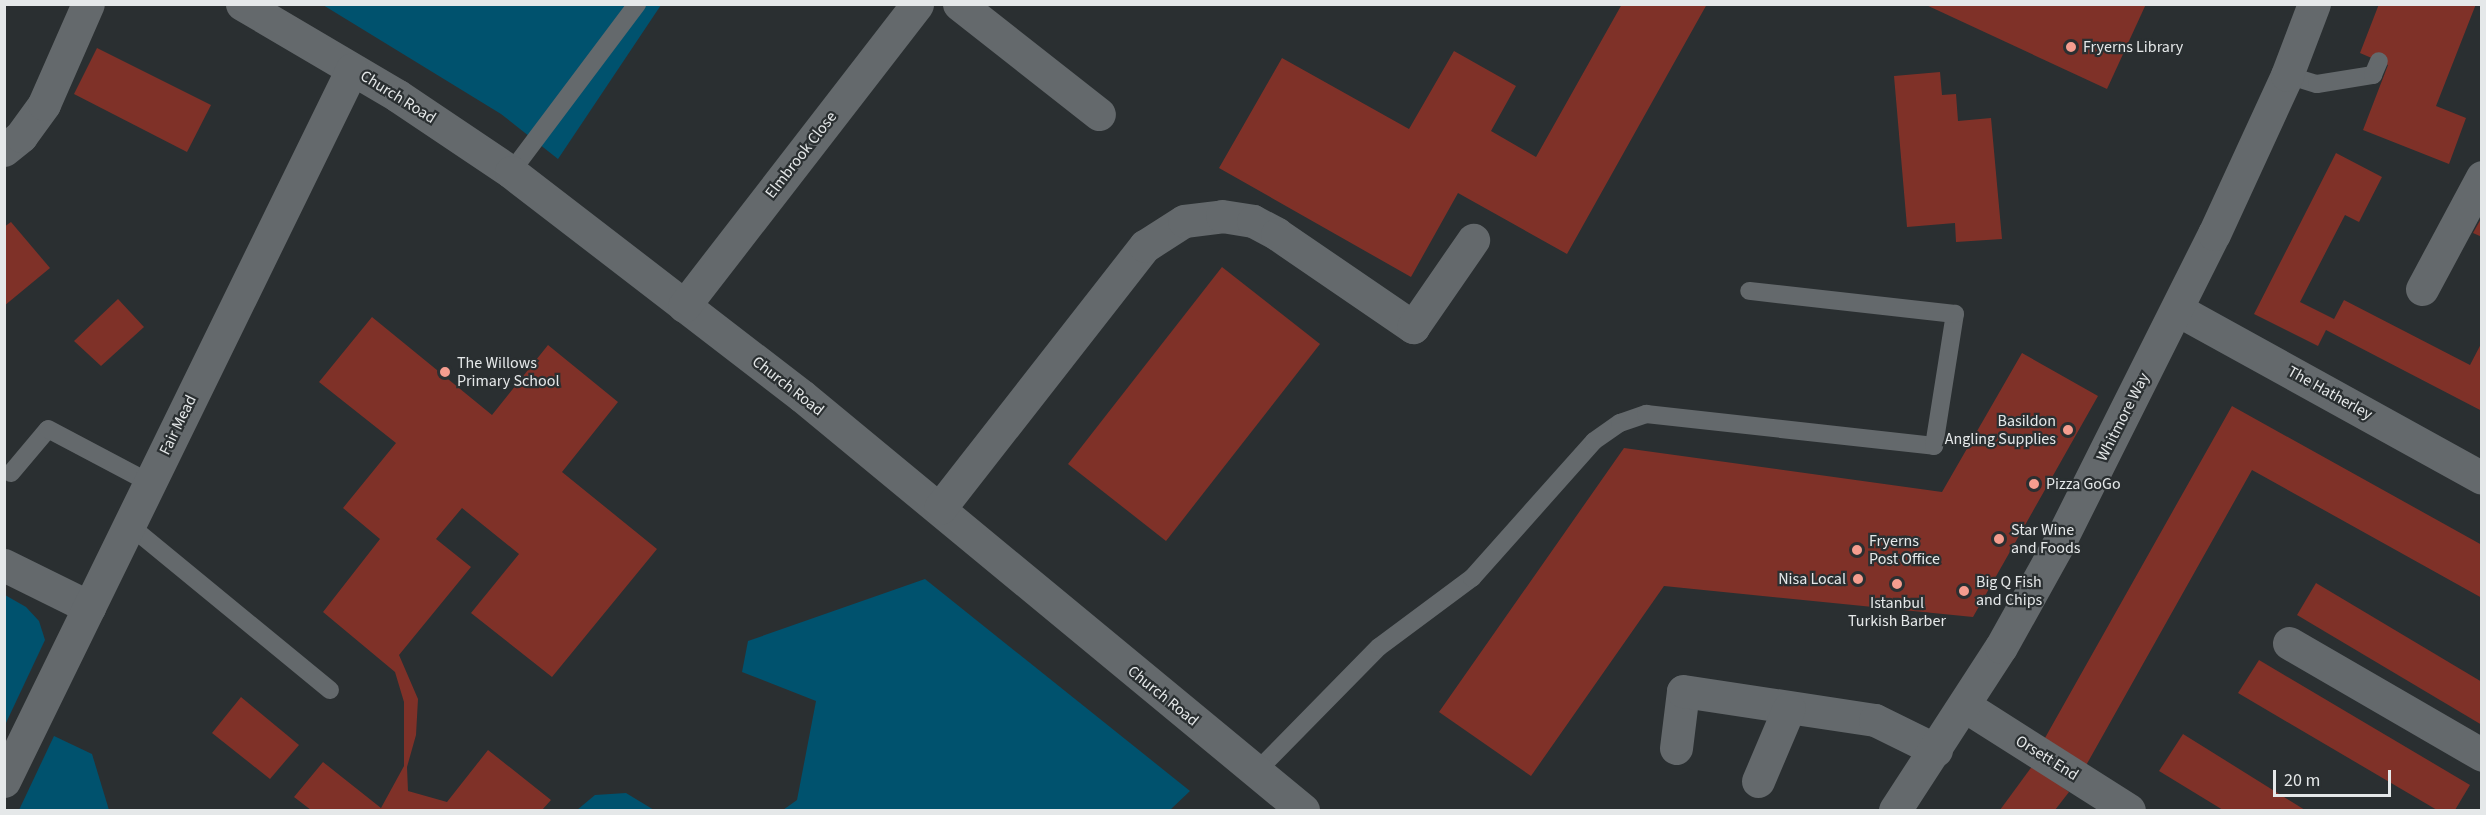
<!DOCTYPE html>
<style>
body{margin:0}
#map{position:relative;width:2486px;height:815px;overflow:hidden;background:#2a2f31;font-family:"Source Sans 3",sans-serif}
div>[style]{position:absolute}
.green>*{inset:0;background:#00526e}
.building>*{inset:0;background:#7f3128}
.service>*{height:18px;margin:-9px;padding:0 9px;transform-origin:9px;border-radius:9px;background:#64696c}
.minor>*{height:33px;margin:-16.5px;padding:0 16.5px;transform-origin:16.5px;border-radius:16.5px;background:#64696c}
.tertiary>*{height:33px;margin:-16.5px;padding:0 16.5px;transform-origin:16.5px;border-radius:16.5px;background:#64696c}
.dots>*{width:16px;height:16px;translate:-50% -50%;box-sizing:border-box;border:3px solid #2a2f31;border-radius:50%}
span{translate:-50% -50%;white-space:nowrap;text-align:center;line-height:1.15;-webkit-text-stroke:4.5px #2a2f31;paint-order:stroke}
.poi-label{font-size:16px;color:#e5e8e9}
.left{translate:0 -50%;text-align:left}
.right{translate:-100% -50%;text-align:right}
.street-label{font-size:16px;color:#e5e8e9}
.frame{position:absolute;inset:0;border:6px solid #e5e8e9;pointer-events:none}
.scale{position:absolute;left:2273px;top:770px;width:118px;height:27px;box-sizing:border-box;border:3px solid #e5e8e9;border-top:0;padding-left:8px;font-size:18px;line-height:21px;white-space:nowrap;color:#e5e8e9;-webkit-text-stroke:4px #2a2f31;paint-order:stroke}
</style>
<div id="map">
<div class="green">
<div style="clip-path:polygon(323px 5px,661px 5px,558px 159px,501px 114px)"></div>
<div style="clip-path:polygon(925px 579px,1190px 791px,1170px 810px,783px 810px,797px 800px,816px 701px,742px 672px,748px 641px)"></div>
<div style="clip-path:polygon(5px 595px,26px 607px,39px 621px,45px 640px,5px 725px)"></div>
<div style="clip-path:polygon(54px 736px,92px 754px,109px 810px,19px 810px)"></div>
<div style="clip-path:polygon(626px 793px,654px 810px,577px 810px,595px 795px)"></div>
</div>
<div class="building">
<div style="clip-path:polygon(1622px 4px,1707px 4px,1567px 254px,1458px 193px,1411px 277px,1219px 168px,1282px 58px,1409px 129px,1454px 51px,1516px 86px,1491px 131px,1536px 157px)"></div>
<div style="clip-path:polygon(1924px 4px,2146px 4px,2107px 89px)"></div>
<div style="clip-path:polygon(2379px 4px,2476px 4px,2436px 106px,2466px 118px,2449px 164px,2363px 130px,2388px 65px,2360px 53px)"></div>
<div style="clip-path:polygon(97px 48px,211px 105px,187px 152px,74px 94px)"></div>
<div style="clip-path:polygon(1940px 72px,1942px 95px,1956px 94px,1958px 121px,1991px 118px,2002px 239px,1956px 242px,1955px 223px,1907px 227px,1894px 76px)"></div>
<div style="clip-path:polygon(2336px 153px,2382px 177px,2359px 222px,2345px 215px,2300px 302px,2334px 319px,2344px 300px,2470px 365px,2482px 342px,2482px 411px,2326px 330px,2318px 346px,2254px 314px)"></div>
<div style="clip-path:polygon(2482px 217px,2482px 237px,2473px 233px)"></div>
<div style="clip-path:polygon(11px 222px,50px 268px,4px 306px,4px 227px)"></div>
<div style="clip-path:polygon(1222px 267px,1320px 344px,1166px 541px,1068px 464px)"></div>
<div style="clip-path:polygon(118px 299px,144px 327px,101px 366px,74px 341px)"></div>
<div style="clip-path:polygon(372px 317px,492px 415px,548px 345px,618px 402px,562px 472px,657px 549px,552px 677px,471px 613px,519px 554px,462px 508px,436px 539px,471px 567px,399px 655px,418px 699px,416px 735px,407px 767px,408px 791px,447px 802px,488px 750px,551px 800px,542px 810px,311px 810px,294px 797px,323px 762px,381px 808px,404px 766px,404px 702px,395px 672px,323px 612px,380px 539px,343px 508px,396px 443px,319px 382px)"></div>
<div style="clip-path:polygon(2022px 353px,2098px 396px,1973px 617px,1664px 586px,1531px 776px,1439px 712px,1624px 448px,1942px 492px)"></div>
<div style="clip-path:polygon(2232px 406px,2482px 545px,2482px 598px,2252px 470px,2084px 769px,2041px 745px)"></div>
<div style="clip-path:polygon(2316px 583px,2482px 682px,2482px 725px,2297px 615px)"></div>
<div style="clip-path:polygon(2259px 660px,2470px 785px,2455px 810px,2437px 810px,2238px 693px)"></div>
<div style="clip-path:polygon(241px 697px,299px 745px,270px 779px,212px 733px)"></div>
<div style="clip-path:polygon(2183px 734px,2305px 810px,2223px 810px,2159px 771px)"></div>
<div style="clip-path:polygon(2033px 765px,2069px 792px,2055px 810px,2000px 810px)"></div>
</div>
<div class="service">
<div style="left:2287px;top:75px;width:31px;rotate:17deg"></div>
<div style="left:2317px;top:84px;width:57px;rotate:-9.1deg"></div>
<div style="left:2373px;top:75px;width:15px;rotate:-67deg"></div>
<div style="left:511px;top:172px;width:210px;rotate:-53.1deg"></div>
<div style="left:11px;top:473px;width:57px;rotate:-49.9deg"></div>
<div style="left:48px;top:429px;width:115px;rotate:27.9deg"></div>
<div style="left:129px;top:525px;width:260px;rotate:39.4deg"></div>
<div style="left:1257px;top:771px;width:174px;rotate:-45.5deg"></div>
<div style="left:1379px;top:647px;width:116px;rotate:-36.6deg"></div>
<div style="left:1472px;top:578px;width:183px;rotate:-48.3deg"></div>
<div style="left:1594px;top:441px;width:32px;rotate:-35deg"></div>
<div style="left:1620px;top:423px;width:28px;rotate:-19deg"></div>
<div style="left:1646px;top:414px;width:290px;rotate:6.3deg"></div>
<div style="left:1934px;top:446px;width:134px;rotate:-81deg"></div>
<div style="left:1955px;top:314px;width:207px;rotate:-173.6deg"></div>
</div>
<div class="minor">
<div style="left:242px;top:4px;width:181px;rotate:30.5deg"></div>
<div style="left:398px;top:96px;width:136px;rotate:33.9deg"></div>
<div style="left:511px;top:172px;width:367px;rotate:37.6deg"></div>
<div style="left:802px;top:396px;width:650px;rotate:39.57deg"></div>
<div style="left:959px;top:4px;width:178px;rotate:38.2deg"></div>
<div style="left:4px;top:150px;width:22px;rotate:-39deg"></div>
<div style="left:21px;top:136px;width:39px;rotate:-54deg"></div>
<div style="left:44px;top:104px;width:109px;rotate:-66.3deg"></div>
<div style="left:2422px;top:289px;width:127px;rotate:-61.8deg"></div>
<div style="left:684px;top:306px;width:381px;rotate:-52.3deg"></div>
<div style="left:2178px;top:310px;width:347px;rotate:28.9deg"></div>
<div style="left:940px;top:508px;width:333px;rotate:-52deg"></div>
<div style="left:1145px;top:246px;width:46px;rotate:-32.7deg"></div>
<div style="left:1184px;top:221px;width:38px;rotate:-7deg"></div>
<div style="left:1222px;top:216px;width:31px;rotate:9deg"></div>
<div style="left:1253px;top:221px;width:27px;rotate:28deg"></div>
<div style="left:1277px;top:234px;width:165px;rotate:34.4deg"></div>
<div style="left:1413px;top:327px;width:106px;rotate:-55.4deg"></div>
<div style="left:4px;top:565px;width:95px;rotate:26.3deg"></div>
<div style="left:2289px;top:643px;width:223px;rotate:30.1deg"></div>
<div style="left:1965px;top:706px;width:194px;rotate:32.4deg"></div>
<div style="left:1676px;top:748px;width:57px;rotate:-83deg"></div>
<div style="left:1683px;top:691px;width:194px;rotate:8.6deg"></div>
<div style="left:1875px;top:720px;width:68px;rotate:26.2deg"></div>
<div style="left:4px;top:781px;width:792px;rotate:-63.95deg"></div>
<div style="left:1758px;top:781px;width:79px;rotate:-67deg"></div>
</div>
<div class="tertiary">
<div style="left:1895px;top:810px;width:194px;rotate:-57deg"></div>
<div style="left:2001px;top:647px;width:121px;rotate:-60.9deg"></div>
<div style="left:2060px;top:541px;width:343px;rotate:-63.4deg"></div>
<div style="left:2214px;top:234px;width:175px;rotate:-65.3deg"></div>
<div style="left:2287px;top:75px;width:76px;rotate:-69.2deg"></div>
</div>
<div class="dots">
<div style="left:2071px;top:47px;background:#f59d8f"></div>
<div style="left:445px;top:372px;background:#f59d8f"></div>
<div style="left:2068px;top:430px;background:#f59d8f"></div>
<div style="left:2034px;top:484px;background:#f59d8f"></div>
<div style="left:1999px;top:539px;background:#f59d8f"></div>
<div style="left:1857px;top:550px;background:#f59d8f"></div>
<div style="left:1858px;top:579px;background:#f59d8f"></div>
<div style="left:1897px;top:584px;background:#f59d8f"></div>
<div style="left:1964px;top:591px;background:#f59d8f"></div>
</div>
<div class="poi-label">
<span class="left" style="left:2083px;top:47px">Fryerns Library</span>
<span class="left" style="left:457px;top:372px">The Willows<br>Primary School</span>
<span class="right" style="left:2056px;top:430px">Basildon<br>Angling Supplies</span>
<span class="left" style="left:2046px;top:484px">Pizza GoGo</span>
<span class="left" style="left:2011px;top:539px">Star Wine<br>and Foods</span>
<span class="left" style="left:1869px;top:550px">Fryerns<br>Post Office</span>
<span class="right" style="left:1846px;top:579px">Nisa Local</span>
<span class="left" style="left:1976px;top:591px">Big Q Fish<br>and Chips</span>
<span style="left:1897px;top:612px">Istanbul<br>Turkish Barber</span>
</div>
<div class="street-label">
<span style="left:398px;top:97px;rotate:32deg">Church Road</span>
<span style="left:801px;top:155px;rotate:-52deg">Elmbrook Close</span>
<span style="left:788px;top:386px;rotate:38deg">Church Road</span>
<span style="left:2330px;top:393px;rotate:29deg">The Hatherley</span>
<span style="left:2123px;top:417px;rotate:-63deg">Whitmore Way</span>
<span style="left:178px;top:425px;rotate:-64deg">Fair Mead</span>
<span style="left:1163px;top:696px;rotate:39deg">Church Road</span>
<span style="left:2047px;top:758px;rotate:32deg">Orsett End</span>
</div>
<div class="frame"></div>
<div class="scale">20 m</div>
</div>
